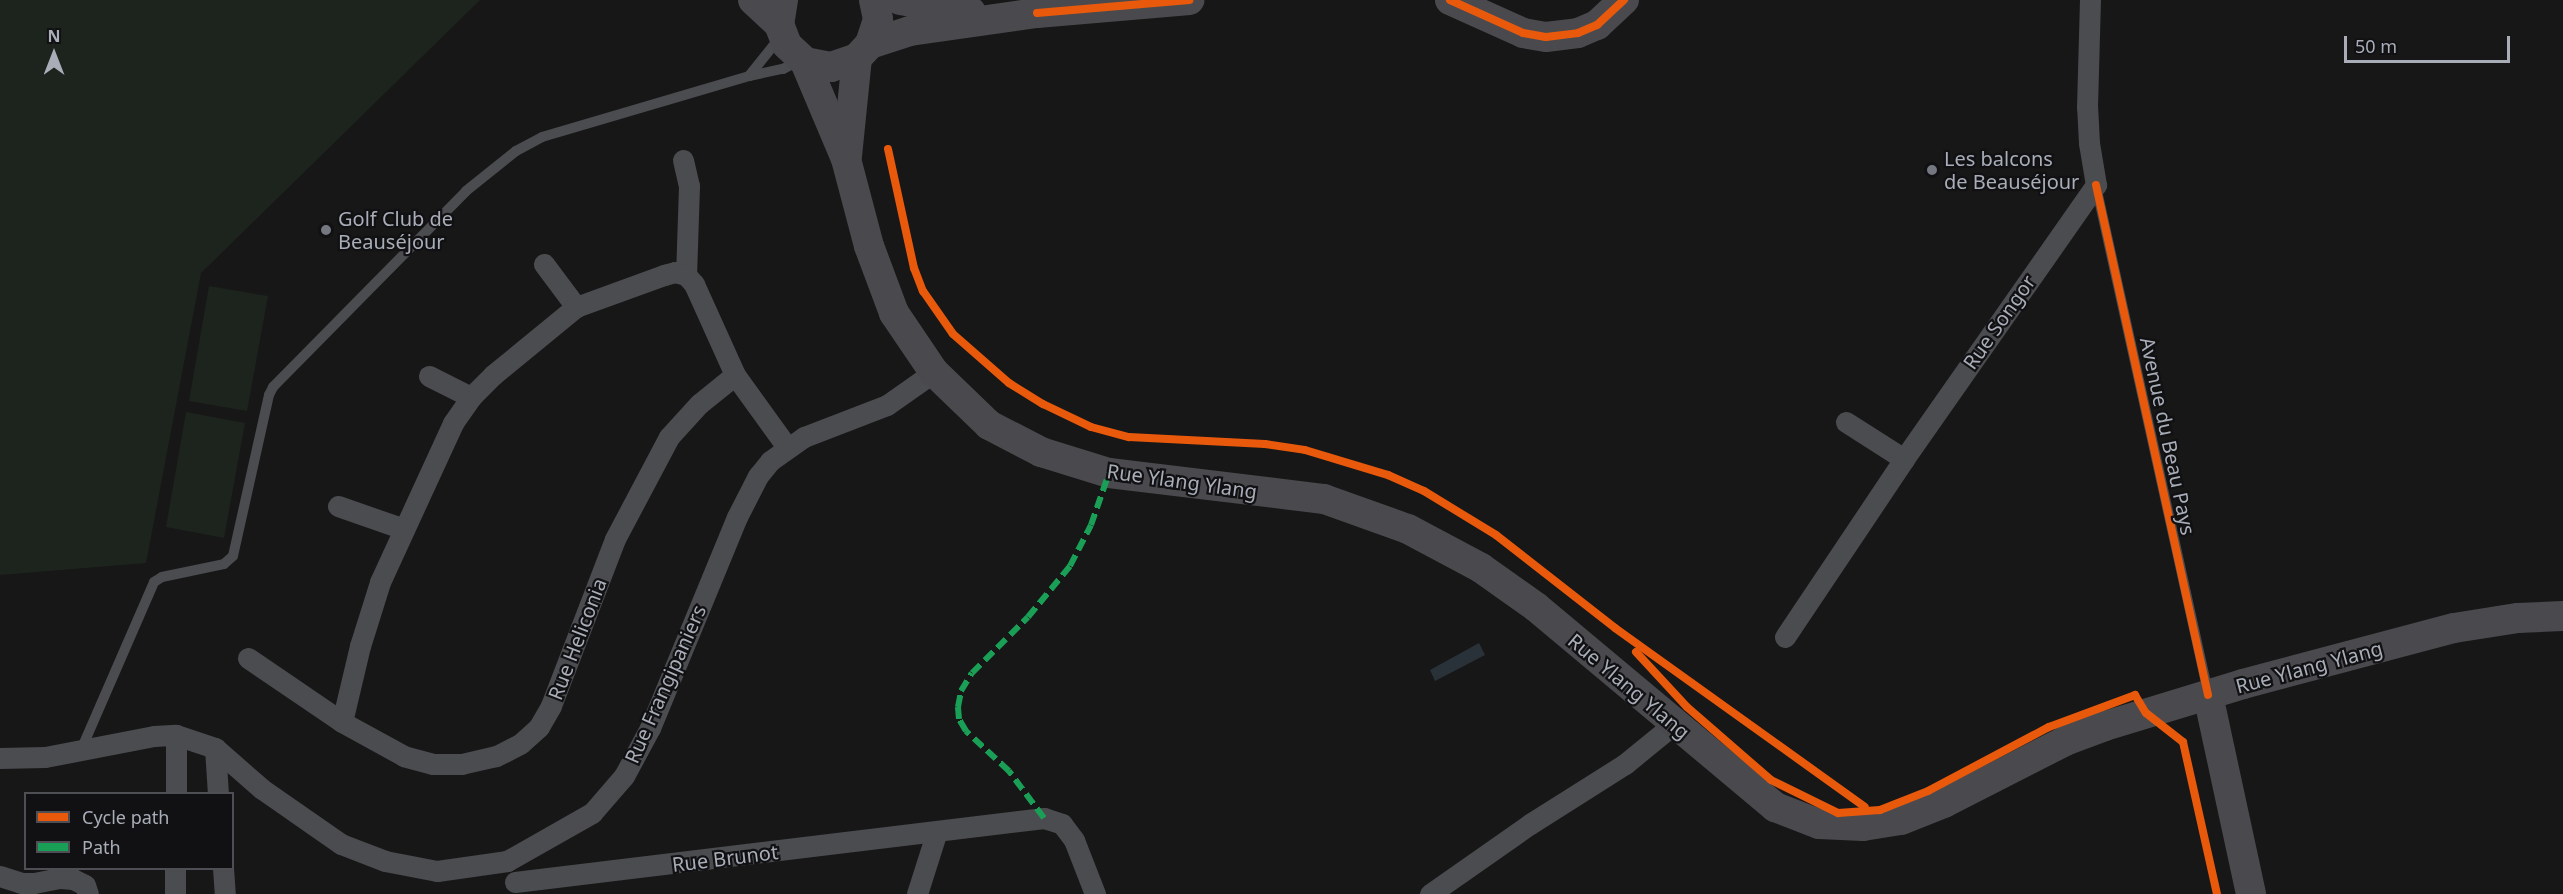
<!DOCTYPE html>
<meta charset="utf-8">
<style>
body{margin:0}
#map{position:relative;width:2563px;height:894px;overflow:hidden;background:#171717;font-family:"Noto Sans",sans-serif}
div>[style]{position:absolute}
.green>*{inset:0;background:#1d241e}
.water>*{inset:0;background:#2a3239}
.lane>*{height:10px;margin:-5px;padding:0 5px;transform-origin:5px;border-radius:5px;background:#4b4c50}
.street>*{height:21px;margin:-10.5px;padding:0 10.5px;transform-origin:10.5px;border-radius:10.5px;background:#4b4c50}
.secondary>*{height:30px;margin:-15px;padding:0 15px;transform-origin:15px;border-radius:15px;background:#4a4a4e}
.quiet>*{height:6px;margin-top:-3px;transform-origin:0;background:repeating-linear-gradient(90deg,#1a9f57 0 12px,transparent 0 18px)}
.cycleway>*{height:8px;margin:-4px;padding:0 4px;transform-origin:4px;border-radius:4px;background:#e8590c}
.dots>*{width:16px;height:16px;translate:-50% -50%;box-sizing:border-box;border:3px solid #111113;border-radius:50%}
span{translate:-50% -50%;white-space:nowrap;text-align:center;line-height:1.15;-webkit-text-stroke:4.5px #111113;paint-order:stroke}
.poi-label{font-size:20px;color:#a8adb8}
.left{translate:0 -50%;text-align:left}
.street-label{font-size:20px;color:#a8adb8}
.legend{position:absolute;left:24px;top:792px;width:210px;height:78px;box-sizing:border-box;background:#111113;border:2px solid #4d4f55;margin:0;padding:8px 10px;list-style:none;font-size:18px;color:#a8adb8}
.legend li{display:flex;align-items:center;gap:12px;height:30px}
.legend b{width:30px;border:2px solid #4d4f55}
.north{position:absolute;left:24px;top:24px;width:60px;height:60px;-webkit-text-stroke:4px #111113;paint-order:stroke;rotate:0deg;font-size:16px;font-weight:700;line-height:24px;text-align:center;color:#a8adb8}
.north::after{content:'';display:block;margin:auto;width:21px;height:27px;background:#a8adb8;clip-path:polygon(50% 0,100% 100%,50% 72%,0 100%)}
.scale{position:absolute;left:2344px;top:36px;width:166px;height:27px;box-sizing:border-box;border:3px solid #a8adb8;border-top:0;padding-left:8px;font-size:18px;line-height:21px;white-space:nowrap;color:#a8adb8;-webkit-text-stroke:4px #111113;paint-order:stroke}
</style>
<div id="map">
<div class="green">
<div style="clip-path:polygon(0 0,480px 0,201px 273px,146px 563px,0 575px)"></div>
<div style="clip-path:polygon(209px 286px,268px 296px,247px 411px,189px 401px)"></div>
<div style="clip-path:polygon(186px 412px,245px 423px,224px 538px,166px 527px)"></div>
</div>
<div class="water">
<div style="clip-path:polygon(1479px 643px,1485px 655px,1435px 681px,1430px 670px)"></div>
</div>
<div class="lane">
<div style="left:749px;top:76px;width:51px;rotate:-51.3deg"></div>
<div style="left:2096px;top:186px;width:518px;rotate:77.52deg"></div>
<div style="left:81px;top:750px;width:183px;rotate:-66.5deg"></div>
<div style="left:154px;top:582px;width:9px;rotate:-32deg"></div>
<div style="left:162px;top:577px;width:63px;rotate:-11.8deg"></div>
<div style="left:224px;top:564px;width:12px;rotate:-42deg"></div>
<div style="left:233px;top:556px;width:165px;rotate:-77.4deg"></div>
<div style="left:269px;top:395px;width:9px;rotate:-63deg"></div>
<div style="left:273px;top:387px;width:275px;rotate:-45.4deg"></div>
<div style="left:466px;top:191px;width:64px;rotate:-38.7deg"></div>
<div style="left:516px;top:151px;width:30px;rotate:-28deg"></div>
<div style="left:542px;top:137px;width:216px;rotate:-16.4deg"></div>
<div style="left:749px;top:76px;width:35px;rotate:-12deg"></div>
<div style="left:783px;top:69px;width:18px;rotate:-27deg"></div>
</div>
<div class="street">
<div style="left:683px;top:160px;width:27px;rotate:77deg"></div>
<div style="left:689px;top:186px;width:89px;rotate:91.9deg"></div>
<div style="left:544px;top:264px;width:54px;rotate:53.3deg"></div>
<div style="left:735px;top:375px;width:46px;rotate:141.1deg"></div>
<div style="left:699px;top:404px;width:45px;rotate:132.3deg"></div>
<div style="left:669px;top:437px;width:115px;rotate:117.9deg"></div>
<div style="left:615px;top:539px;width:179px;rotate:111deg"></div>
<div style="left:551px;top:706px;width:24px;rotate:120deg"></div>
<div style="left:539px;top:727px;width:25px;rotate:138deg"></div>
<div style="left:520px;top:744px;width:27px;rotate:153deg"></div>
<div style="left:496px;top:756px;width:35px;rotate:167deg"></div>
<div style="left:462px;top:764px;width:29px;rotate:180deg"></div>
<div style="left:433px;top:764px;width:30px;rotate:-165deg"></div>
<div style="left:404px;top:756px;width:71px;rotate:-151.3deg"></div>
<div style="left:342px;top:722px;width:78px;rotate:-76.7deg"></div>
<div style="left:360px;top:646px;width:67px;rotate:-72.6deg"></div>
<div style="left:380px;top:582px;width:175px;rotate:-65.3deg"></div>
<div style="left:453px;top:423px;width:32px;rotate:-55deg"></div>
<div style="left:471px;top:397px;width:31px;rotate:-45deg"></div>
<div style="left:493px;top:375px;width:107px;rotate:-39.3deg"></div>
<div style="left:576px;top:307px;width:94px;rotate:-20deg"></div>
<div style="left:664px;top:275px;width:11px;rotate:-15deg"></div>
<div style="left:675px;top:272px;width:11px;rotate:15deg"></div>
<div style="left:686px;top:275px;width:12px;rotate:48deg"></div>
<div style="left:694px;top:284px;width:100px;rotate:65.7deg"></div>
<div style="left:735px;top:375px;width:89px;rotate:54.2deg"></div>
<div style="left:429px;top:376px;width:47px;rotate:26.6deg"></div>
<div style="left:1846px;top:422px;width:69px;rotate:32.5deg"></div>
<div style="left:338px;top:506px;width:70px;rotate:19.2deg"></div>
<div style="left:1785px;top:637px;width:214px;rotate:-56.2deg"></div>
<div style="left:1904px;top:459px;width:335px;rotate:-55deg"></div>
<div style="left:2096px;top:185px;width:43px;rotate:-99.5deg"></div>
<div style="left:2089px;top:143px;width:36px;rotate:-93deg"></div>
<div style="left:2087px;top:107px;width:107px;rotate:-88.4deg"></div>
<div style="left:248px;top:658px;width:114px;rotate:34.2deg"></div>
<div style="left:215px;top:748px;width:46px;rotate:86.3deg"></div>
<div style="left:0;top:758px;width:45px;rotate:-1.3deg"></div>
<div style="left:45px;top:757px;width:111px;rotate:-10.9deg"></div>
<div style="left:154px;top:736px;width:22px;rotate:-3deg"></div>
<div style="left:176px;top:735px;width:41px;rotate:18.4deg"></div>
<div style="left:215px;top:748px;width:62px;rotate:41.1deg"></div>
<div style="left:262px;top:789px;width:96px;rotate:34.8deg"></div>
<div style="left:341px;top:844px;width:47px;rotate:21.1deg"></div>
<div style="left:385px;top:861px;width:53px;rotate:10.9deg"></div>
<div style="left:437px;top:871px;width:71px;rotate:-8.1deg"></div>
<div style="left:507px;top:861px;width:98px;rotate:-29.5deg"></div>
<div style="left:592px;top:813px;width:49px;rotate:-49.1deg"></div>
<div style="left:624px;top:776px;width:55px;rotate:-61.6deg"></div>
<div style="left:650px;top:728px;width:228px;rotate:-67.6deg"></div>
<div style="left:737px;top:517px;width:46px;rotate:-62.9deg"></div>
<div style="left:758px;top:476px;width:19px;rotate:-51deg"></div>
<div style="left:770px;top:461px;width:42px;rotate:-35.2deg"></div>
<div style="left:804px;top:437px;width:89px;rotate:-21.1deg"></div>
<div style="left:887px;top:405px;width:57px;rotate:-35.1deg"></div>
<div style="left:176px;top:794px;width:59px;rotate:-90deg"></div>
<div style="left:223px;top:868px;width:26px;rotate:86deg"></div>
<div style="left:0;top:876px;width:22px;rotate:18deg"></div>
<div style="left:21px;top:883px;width:13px"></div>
<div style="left:34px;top:883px;width:26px;rotate:-11deg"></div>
<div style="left:60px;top:878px;width:13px;rotate:4deg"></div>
<div style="left:73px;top:879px;width:13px;rotate:27deg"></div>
<div style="left:85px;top:885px;width:9px;rotate:72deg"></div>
<div style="left:515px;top:882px;width:533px;rotate:-6.9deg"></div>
<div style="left:1044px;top:818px;width:19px;rotate:18deg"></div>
<div style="left:1062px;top:824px;width:20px;rotate:53deg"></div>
<div style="left:1074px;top:840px;width:58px;rotate:68.7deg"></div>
<div style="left:175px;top:894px;width:26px;rotate:-90deg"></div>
<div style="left:917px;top:894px;width:63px;rotate:-72.4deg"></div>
<div style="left:1430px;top:894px;width:122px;rotate:-35deg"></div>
<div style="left:1530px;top:824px;width:112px;rotate:-32.3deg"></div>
<div style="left:1625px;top:764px;width:63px;rotate:-39.2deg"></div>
</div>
<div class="secondary">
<div style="left:753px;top:0;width:35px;rotate:43deg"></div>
<div style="left:783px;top:0;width:24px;rotate:99deg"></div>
<div style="left:779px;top:24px;width:22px;rotate:69deg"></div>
<div style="left:787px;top:45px;width:25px;rotate:43deg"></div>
<div style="left:805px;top:62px;width:26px;rotate:11deg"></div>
<div style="left:831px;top:67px;width:28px;rotate:-19deg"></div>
<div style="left:857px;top:58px;width:19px;rotate:-47deg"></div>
<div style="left:870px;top:44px;width:26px;rotate:-72deg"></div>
<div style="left:878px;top:19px;width:19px;rotate:-102deg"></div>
<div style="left:900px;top:0;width:72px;rotate:9.6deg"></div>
<div style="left:1450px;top:0;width:80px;rotate:24.3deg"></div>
<div style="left:1523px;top:33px;width:23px;rotate:10deg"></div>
<div style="left:1546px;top:37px;width:32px;rotate:-7deg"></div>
<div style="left:1578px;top:33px;width:21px;rotate:-23deg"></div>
<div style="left:1597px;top:25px;width:37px;rotate:-43deg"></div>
<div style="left:870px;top:44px;width:42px;rotate:-18deg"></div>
<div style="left:910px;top:31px;width:128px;rotate:-8.1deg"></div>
<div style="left:1037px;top:13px;width:153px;rotate:-4.9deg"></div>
<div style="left:805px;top:62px;width:105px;rotate:67.1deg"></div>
<div style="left:846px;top:159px;width:90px;rotate:75.2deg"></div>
<div style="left:869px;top:246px;width:72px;rotate:69.5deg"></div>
<div style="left:894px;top:313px;width:71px;rotate:55.9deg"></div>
<div style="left:934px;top:372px;width:76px;rotate:43.9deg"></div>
<div style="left:989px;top:425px;width:59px;rotate:27.4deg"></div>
<div style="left:1041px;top:452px;width:71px;rotate:17.2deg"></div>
<div style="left:1109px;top:473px;width:217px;rotate:6.9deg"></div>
<div style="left:1324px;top:499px;width:89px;rotate:19.7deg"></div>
<div style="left:1408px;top:529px;width:83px;rotate:28.1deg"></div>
<div style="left:1481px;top:568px;width:67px;rotate:35.3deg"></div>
<div style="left:1536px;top:607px;width:312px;rotate:39.9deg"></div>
<div style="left:1775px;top:807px;width:47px;rotate:21.1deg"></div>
<div style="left:1819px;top:824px;width:44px;rotate:2.6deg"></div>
<div style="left:1863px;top:826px;width:38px;rotate:-9deg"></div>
<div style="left:1901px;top:820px;width:46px;rotate:-21.6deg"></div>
<div style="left:1944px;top:803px;width:136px;rotate:-27.1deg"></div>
<div style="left:2065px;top:741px;width:43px;rotate:-20.6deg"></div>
<div style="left:2105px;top:726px;width:144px;rotate:-16.9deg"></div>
<div style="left:2243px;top:684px;width:218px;rotate:-14.9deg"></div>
<div style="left:2454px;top:628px;width:65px;rotate:-8.9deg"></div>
<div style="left:2518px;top:618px;width:45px;rotate:-2.5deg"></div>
<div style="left:847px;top:156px;width:99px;rotate:-84.2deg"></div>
<div style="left:2208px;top:695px;width:204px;rotate:77.8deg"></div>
</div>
<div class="quiet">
<div style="left:1044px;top:818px;width:59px;rotate:-126.7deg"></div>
<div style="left:1009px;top:771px;width:59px;rotate:-137.1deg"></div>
<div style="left:966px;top:731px;width:14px;rotate:-120deg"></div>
<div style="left:959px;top:719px;width:12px;rotate:-95deg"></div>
<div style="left:958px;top:707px;width:16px;rotate:-79deg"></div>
<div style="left:961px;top:691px;width:21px;rotate:-59deg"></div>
<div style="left:972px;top:673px;width:79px;rotate:-45deg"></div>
<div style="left:1028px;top:617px;width:66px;rotate:-50.5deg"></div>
<div style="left:1070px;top:566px;width:46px;rotate:-62.9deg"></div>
<div style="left:1091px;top:525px;width:55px;rotate:-70.9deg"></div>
</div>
<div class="cycleway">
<div style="left:1450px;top:0;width:80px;rotate:24.3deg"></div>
<div style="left:1523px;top:33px;width:23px;rotate:10deg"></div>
<div style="left:1546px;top:37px;width:32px;rotate:-7deg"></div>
<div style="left:1578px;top:33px;width:21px;rotate:-23deg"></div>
<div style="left:1597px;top:25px;width:37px;rotate:-43deg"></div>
<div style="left:1037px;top:13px;width:153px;rotate:-4.9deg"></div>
<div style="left:888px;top:149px;width:122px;rotate:77.7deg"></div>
<div style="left:914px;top:268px;width:25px;rotate:69deg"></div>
<div style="left:923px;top:291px;width:52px;rotate:55.1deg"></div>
<div style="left:953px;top:334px;width:74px;rotate:41.2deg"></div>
<div style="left:1009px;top:383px;width:40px;rotate:32deg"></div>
<div style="left:1043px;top:404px;width:53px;rotate:25.6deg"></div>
<div style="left:1091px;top:427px;width:39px;rotate:15deg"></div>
<div style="left:1129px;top:437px;width:136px;rotate:2.9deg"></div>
<div style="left:1265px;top:444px;width:40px;rotate:8.5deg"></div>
<div style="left:1305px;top:450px;width:87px;rotate:16.8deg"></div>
<div style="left:1388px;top:475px;width:39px;rotate:24deg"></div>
<div style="left:1424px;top:491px;width:84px;rotate:31.4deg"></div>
<div style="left:1496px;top:535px;width:151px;rotate:38deg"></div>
<div style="left:1615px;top:628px;width:307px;rotate:35.6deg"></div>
<div style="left:2096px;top:185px;width:522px;rotate:77.61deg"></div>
<div style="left:1636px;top:652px;width:75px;rotate:47.2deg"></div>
<div style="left:1687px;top:707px;width:111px;rotate:41deg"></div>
<div style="left:1771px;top:780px;width:75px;rotate:26.2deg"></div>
<div style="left:1838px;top:813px;width:42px;rotate:-4.1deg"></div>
<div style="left:1880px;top:810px;width:52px;rotate:-21.6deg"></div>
<div style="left:1928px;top:791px;width:137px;rotate:-27.9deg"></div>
<div style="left:2049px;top:727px;width:92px;rotate:-20.4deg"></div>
<div style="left:2135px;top:695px;width:21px;rotate:59deg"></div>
<div style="left:2146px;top:713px;width:47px;rotate:38.1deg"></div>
<div style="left:2183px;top:742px;width:156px;rotate:77.4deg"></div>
</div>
<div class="dots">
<div style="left:1932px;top:170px;background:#757880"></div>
<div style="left:326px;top:230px;background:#757880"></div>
</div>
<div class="poi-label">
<span class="left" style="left:1944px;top:170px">Les balcons<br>de Beauséjour</span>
<span class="left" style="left:338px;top:230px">Golf Club de<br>Beauséjour</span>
</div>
<div class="street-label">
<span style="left:1999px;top:322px;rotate:-55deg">Rue Songor</span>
<span style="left:2168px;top:436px;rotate:78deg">Avenue du Beau Pays</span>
<span style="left:1182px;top:481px;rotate:8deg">Rue Ylang Ylang</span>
<span style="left:577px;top:639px;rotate:-69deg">Rue Heliconia</span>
<span style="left:2309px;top:667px;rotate:-15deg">Rue Ylang Ylang</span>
<span style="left:665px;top:684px;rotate:-66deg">Rue Frangipaniers</span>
<span style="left:1629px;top:686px;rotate:40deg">Rue Ylang Ylang</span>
<span style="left:725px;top:858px;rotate:-7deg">Rue Brunot</span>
</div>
<ul class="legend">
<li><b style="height:8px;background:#e8590c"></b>Cycle path</li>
<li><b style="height:8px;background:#1a9f57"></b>Path</li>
</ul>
<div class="north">N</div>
<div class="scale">50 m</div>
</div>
